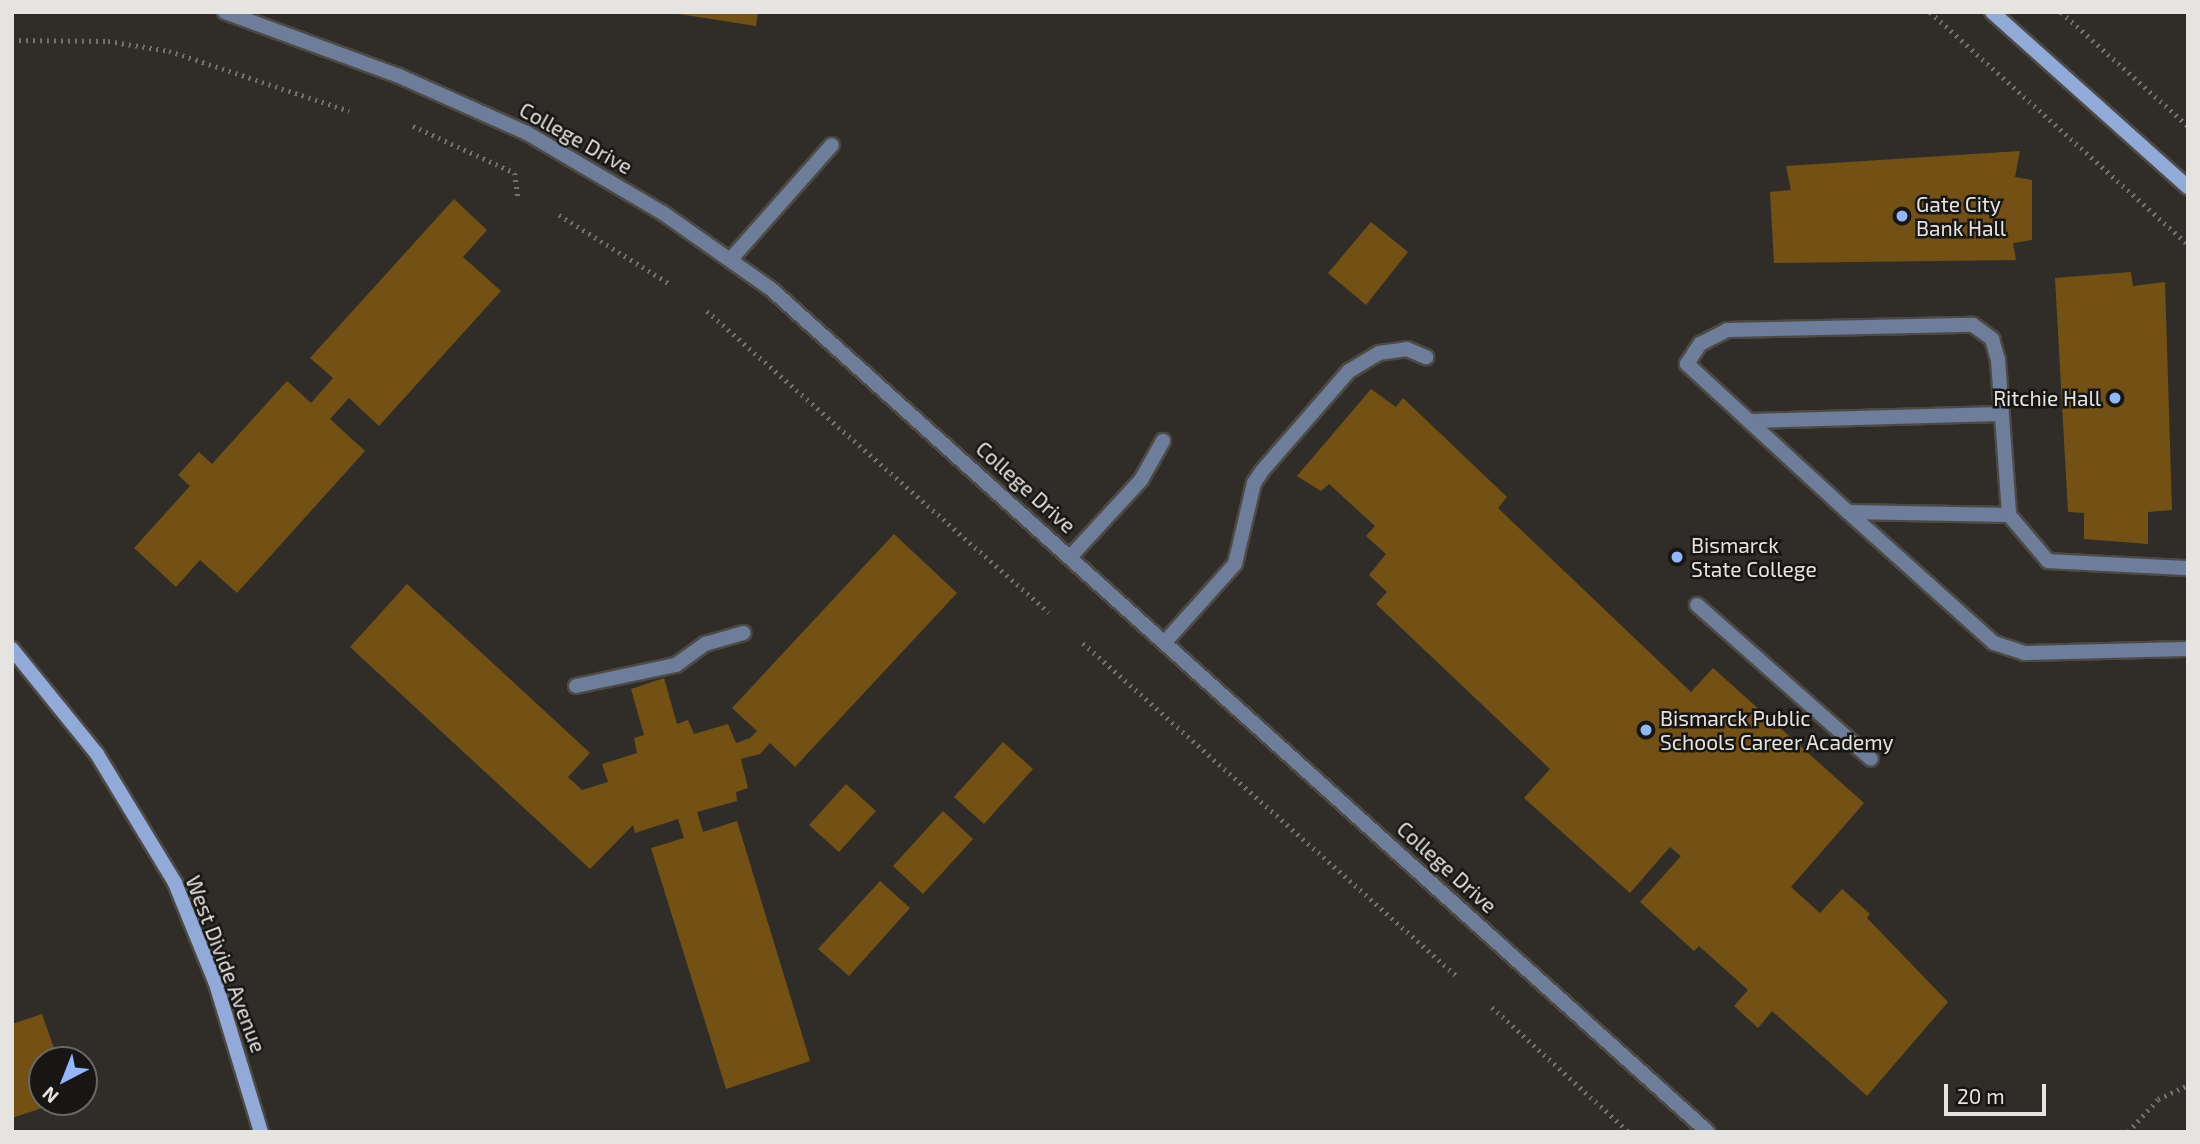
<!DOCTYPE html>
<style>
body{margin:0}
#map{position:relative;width:2200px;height:1144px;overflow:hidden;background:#302d29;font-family:"Exo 2",sans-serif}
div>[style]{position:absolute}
.building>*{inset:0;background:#735115}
.path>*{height:4.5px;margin-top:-2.25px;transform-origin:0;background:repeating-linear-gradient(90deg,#73706d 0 2px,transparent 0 7px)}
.roads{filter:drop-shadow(2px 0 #4d4a46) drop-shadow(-2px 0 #4d4a46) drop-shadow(0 2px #4d4a46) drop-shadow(0 -2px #4d4a46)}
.lane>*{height:14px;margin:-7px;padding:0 7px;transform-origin:7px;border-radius:7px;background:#6d7d9a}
.street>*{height:14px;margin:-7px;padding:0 7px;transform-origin:7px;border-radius:7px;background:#6d7d9a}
.secondary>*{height:14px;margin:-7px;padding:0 7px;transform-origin:7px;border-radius:7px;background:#91aad8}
.dots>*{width:19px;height:19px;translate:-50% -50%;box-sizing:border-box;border:4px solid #171614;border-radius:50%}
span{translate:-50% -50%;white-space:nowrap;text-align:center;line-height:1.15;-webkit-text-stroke:5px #171614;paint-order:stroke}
.street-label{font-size:21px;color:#e6e4e1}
.poi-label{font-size:21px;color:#e6e4e1}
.left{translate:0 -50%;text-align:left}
.right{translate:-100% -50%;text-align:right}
.frame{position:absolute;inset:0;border:14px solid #e6e4e1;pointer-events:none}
.north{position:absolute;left:28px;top:1046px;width:70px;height:70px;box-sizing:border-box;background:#171614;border:2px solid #6a6866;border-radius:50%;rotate:222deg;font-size:19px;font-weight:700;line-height:28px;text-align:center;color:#e6e4e1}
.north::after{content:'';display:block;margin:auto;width:24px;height:32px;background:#92b7fd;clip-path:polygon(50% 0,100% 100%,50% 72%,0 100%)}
.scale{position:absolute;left:1944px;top:1084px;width:102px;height:32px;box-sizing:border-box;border:4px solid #e6e4e1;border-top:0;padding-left:9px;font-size:21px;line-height:24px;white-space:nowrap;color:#e6e4e1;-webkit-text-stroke:5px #171614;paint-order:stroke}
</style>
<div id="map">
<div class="building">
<div style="clip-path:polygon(666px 12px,758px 12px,756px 26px)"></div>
<div style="clip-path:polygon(2020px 151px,2015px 177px,2032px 180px,2032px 240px,2013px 243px,2016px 260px,1774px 263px,1770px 192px,1791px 190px,1786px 166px)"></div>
<div style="clip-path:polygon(454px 199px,487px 230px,463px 257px,501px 291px,379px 426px,349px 398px,330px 419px,365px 451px,237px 593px,200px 560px,176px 587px,134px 548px,190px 486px,178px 475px,199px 452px,212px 464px,287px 381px,311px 403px,333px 378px,310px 358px)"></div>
<div style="clip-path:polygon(1371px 222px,1408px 252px,1366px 305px,1328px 273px)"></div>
<div style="clip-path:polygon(2131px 272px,2133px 286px,2165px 282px,2172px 510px,2148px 512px,2148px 544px,2084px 539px,2084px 513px,2068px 512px,2055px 278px)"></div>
<div style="clip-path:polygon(1371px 389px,1396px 407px,1403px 398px,1507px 497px,1498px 508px,1691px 692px,1713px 668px,1864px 803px,1791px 887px,1820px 913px,1842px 889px,1870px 914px,1867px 918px,1948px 1002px,1867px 1096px,1772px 1011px,1758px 1028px,1734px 1006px,1748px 990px,1699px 946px,1694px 951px,1640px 902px,1681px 856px,1670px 847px,1630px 893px,1524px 798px,1550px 769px,1376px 604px,1387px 592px,1369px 575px,1386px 554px,1366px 536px,1375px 526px,1329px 484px,1321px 491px,1297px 476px)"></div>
<div style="clip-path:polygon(894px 534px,957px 593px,795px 767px,770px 743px,760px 754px,741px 759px,748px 788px,736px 792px,737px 801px,697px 812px,703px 832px,737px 821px,810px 1061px,726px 1089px,651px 848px,684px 838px,678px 819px,635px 833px,633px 825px,590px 869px,350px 647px,407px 584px,590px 753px,568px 777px,582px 790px,608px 782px,602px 764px,637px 753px,634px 738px,644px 735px,631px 689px,664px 678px,677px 724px,688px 720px,694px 734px,728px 724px,736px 743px,750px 738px,757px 731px,732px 708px)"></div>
<div style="clip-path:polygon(1003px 742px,1033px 769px,984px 824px,954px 797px)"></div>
<div style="clip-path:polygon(846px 784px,876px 811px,839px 852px,809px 825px)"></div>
<div style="clip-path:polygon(943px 811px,973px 839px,923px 894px,893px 866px)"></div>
<div style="clip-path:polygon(880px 881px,910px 908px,849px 976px,818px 949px)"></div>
<div style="clip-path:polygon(42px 1014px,58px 1060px,42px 1060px,42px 1102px,60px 1102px,12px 1118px,12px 1024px)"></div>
</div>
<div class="path">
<div style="left:1930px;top:12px;width:347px;rotate:42deg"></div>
<div style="left:2061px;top:12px;width:171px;rotate:41.9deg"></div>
<div style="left:12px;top:40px;width:96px;rotate:0.6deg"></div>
<div style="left:108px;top:41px;width:62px;rotate:9.3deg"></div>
<div style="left:169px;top:51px;width:190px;rotate:18.4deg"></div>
<div style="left:413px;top:126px;width:112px;rotate:24.7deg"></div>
<div style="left:515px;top:173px;width:24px;rotate:83deg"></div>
<div style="left:559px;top:215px;width:131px;rotate:31.9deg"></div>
<div style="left:707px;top:311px;width:456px;rotate:41.4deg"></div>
<div style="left:1083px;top:643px;width:502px;rotate:41.69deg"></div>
<div style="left:1492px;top:1007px;width:185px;rotate:42.4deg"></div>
<div style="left:2128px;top:1132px;width:45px;rotate:-47.7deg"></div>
<div style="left:2158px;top:1099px;width:33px;rotate:-25deg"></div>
</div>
<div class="roads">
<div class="lane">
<div style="left:731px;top:259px;width:152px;rotate:-48.5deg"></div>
<div style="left:1749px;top:421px;width:252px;rotate:-1.6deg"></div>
<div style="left:1848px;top:512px;width:196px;rotate:41.9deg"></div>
<div style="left:1994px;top:643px;width:32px;rotate:18deg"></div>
<div style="left:2024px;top:653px;width:164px;rotate:-1.4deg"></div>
<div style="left:2009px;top:515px;width:161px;rotate:-178.9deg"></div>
<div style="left:1848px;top:512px;width:219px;rotate:-137.4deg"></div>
<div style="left:1687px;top:364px;width:24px;rotate:-57deg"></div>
<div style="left:1700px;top:344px;width:30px;rotate:-27deg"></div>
<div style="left:1727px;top:330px;width:246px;rotate:-1.2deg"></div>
<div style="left:1973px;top:325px;width:24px;rotate:36deg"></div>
<div style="left:1992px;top:339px;width:22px;rotate:74deg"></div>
<div style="left:1998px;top:360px;width:155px;rotate:85.9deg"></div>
<div style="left:2009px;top:515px;width:60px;rotate:49.7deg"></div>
<div style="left:2048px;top:561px;width:140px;rotate:2.9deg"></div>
<div style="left:1071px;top:556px;width:103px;rotate:-47.4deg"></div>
<div style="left:1141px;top:480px;width:45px;rotate:-60.6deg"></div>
<div style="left:1697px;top:605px;width:232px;rotate:41.5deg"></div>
<div style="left:1165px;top:642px;width:105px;rotate:-48.1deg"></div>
<div style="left:1235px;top:564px;width:83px;rotate:-76.8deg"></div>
<div style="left:1254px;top:483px;width:14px;rotate:-56deg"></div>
<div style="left:1262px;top:471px;width:133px;rotate:-49deg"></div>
<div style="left:1349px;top:371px;width:35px;rotate:-31deg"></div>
<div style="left:1379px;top:353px;width:28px;rotate:-8deg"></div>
<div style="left:1407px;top:349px;width:21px;rotate:23deg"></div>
<div style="left:576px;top:686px;width:102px;rotate:-11.9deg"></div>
<div style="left:676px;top:665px;width:36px;rotate:-36deg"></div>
<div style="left:705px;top:644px;width:40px;rotate:-16deg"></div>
</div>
<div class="street">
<div style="left:225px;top:12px;width:185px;rotate:20.2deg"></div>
<div style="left:399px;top:76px;width:140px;rotate:24deg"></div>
<div style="left:527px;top:133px;width:158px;rotate:30.5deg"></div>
<div style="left:663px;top:213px;width:132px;rotate:35.1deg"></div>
<div style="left:771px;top:289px;width:1260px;rotate:41.98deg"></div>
</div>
<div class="secondary">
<div style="left:1992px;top:12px;width:263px;rotate:41.8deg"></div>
<div style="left:12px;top:649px;width:135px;rotate:51deg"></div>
<div style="left:97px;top:754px;width:151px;rotate:58.8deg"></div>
<div style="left:175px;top:883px;width:109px;rotate:67.9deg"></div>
<div style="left:216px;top:984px;width:155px;rotate:73.1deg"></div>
</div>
</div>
<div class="dots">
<div style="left:1902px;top:216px;background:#92b7fd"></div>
<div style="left:2115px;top:398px;background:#92b7fd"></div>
<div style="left:1677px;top:557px;background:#92b7fd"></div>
<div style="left:1646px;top:730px;background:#92b7fd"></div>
</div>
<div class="street-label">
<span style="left:576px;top:138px;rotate:29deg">College Drive</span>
<span style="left:1026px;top:487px;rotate:42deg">College Drive</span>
<span style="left:1447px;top:867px;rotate:42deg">College Drive</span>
<span style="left:226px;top:964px;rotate:69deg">West Divide Avenue</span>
</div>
<div class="poi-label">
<span class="left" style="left:1916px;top:216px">Gate City<br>Bank Hall</span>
<span class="right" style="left:2101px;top:398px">Ritchie Hall</span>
<span class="left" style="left:1691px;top:557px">Bismarck<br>State College</span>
<span class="left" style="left:1660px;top:730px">Bismarck Public<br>Schools Career Academy</span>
</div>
<div class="frame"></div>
<div class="north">N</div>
<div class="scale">20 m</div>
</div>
